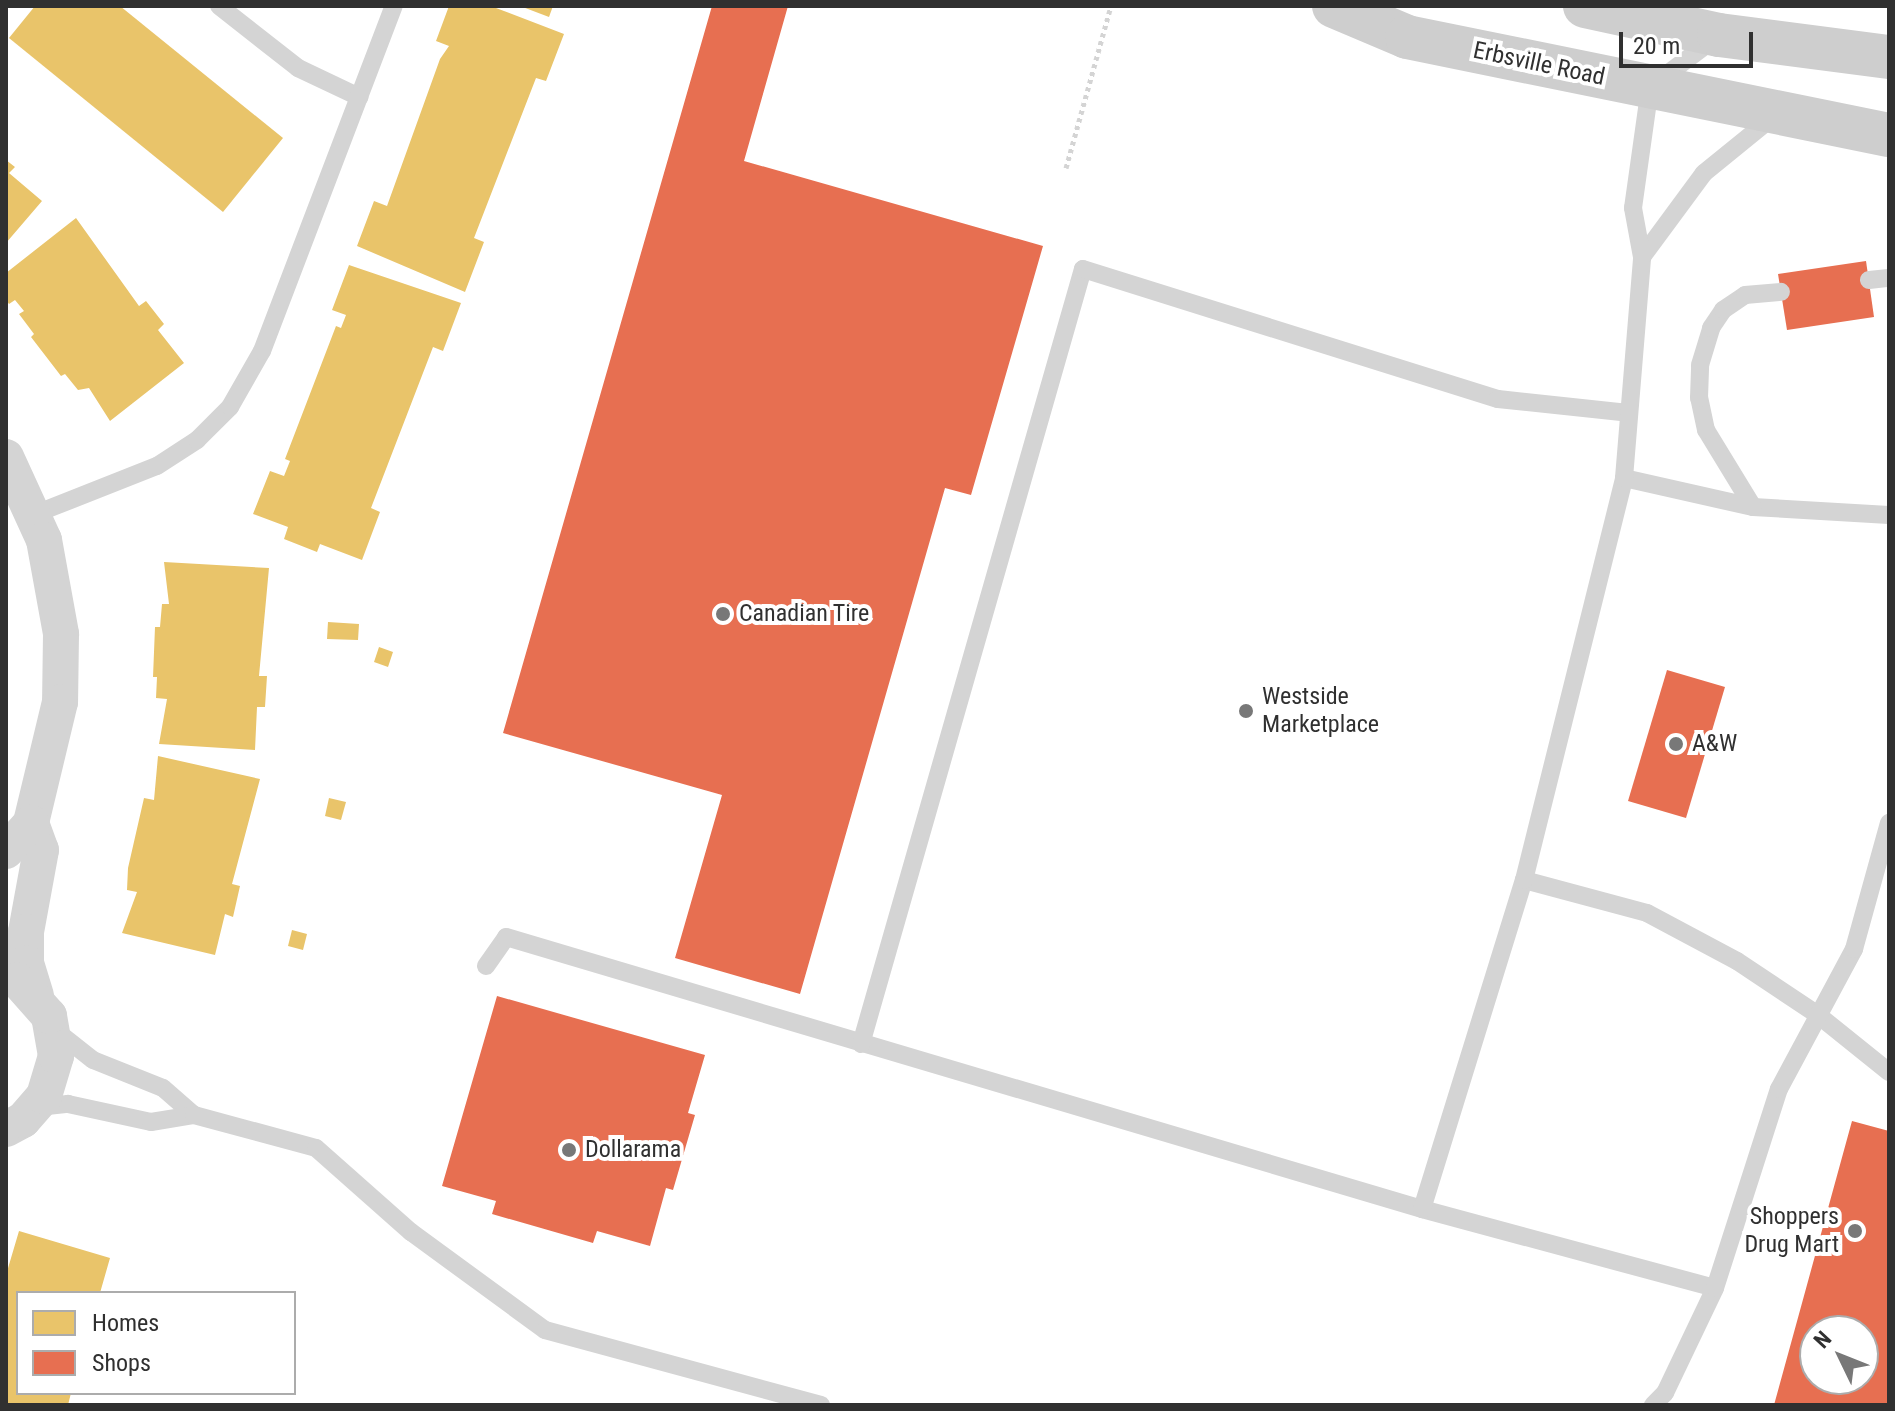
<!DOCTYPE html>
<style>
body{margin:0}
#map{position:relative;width:1895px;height:1411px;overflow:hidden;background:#fff;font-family:"Roboto Condensed",sans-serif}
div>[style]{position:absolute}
.homes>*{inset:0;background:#e9c46a}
.shops>*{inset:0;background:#e76f51}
.path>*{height:5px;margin-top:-2.5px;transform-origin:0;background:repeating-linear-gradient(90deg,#d4d4d4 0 4px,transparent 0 8px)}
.service>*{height:18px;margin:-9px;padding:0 9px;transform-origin:9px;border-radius:9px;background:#d4d4d4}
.minor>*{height:36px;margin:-18px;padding:0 18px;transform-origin:18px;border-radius:18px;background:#d4d4d4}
.secondary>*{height:44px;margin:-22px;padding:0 22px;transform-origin:22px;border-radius:22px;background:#cecece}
.dots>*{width:22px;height:22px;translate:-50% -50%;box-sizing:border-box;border:4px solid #fff;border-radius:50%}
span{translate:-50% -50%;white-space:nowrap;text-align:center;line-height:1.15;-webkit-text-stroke:8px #fff;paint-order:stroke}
.street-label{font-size:24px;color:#303030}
.poi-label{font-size:24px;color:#303030}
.left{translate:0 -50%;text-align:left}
.right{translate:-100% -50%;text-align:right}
.frame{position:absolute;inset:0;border:8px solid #303030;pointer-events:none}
.legend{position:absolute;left:16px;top:1291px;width:280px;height:104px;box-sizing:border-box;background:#fff;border:2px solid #acacac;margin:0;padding:10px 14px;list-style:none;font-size:24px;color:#303030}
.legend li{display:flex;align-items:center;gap:16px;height:40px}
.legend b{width:40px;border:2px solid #acacac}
.north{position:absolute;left:1799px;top:1315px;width:80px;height:80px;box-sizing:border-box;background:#fff;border:2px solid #acacac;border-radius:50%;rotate:313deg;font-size:22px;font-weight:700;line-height:32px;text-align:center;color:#303030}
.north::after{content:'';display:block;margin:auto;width:28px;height:36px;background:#787878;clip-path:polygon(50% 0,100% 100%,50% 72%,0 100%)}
.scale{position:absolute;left:1619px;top:32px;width:134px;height:36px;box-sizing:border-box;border:4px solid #303030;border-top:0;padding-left:10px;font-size:24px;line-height:28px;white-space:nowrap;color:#303030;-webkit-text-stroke:6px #fff;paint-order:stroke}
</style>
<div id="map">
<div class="homes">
<div style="clip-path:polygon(35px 6px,120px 6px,283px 138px,223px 212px,9px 38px)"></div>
<div style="clip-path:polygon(449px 6px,496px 8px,564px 34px,546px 81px,536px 78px,474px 238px,484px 242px,465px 292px,357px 246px,374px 201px,387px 206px,440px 59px,449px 46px,436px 41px)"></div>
<div style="clip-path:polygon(520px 6px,553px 6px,549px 17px)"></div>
<div style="clip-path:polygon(6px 160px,15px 167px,9px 173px,42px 201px,6px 243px)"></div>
<div style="clip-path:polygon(76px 218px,139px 306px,146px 301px,164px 324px,158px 330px,184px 363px,110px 421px,89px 388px,78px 390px,65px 374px,61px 376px,31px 337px,34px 334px,19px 314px,24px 311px,15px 300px,9px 304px,6px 300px,6px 273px)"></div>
<div style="clip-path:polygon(349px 265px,461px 303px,443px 351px,433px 347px,371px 508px,380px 512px,362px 560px,320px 544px,317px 552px,284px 539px,288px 527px,253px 514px,270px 471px,284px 476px,290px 461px,285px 459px,336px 326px,341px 328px,346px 315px,332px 310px)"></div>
<div style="clip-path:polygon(164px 562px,269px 568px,259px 676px,267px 676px,265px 707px,257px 707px,255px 750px,159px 744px,167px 699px,156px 698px,157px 677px,153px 677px,155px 627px,160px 627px,162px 604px,169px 604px)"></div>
<div style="clip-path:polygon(328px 622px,359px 624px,358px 640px,327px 639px)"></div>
<div style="clip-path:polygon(379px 647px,393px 652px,388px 667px,374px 662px)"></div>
<div style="clip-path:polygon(158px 756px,260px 779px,232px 884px,240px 886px,233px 917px,225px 914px,215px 955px,122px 933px,137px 892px,127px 890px,128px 868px,144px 798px,154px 800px)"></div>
<div style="clip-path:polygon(329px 798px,346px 802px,341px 820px,325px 816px)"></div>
<div style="clip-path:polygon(292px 930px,307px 934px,303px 950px,288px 946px)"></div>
<div style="clip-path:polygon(19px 1231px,110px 1258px,100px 1293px,18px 1293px,18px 1393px,71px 1393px,68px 1405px,6px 1405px,6px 1275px)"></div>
</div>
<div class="shops">
<div style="clip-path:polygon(712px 6px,788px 6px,744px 161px,1043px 246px,971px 495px,945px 488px,800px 994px,675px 958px,722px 795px,503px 733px)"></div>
<div style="clip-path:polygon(1866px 261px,1874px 317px,1787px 330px,1778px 274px)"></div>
<div style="clip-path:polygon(1667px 670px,1725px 687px,1686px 818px,1628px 801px)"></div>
<div style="clip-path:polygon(497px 996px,705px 1055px,688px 1113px,695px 1115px,673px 1190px,666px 1188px,650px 1246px,597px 1231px,593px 1243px,492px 1214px,496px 1201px,442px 1186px)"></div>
<div style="clip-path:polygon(evenodd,1852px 1121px,1889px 1131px,1889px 1405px,1774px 1405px,1852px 1121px,1815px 1331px,1863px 1331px,1863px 1379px,1815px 1379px,1815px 1331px)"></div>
</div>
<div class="path">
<div style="left:1066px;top:168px;width:168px;rotate:-74.5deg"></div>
</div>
<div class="service">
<div style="left:219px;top:6px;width:100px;rotate:38.1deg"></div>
<div style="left:298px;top:68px;width:68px;rotate:25.4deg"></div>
<div style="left:1642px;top:257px;width:104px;rotate:-53.6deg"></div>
<div style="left:1704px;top:173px;width:89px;rotate:-39.1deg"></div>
<div style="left:1869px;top:280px;width:20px;rotate:-6deg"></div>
<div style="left:1624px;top:478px;width:132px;rotate:12.7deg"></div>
<div style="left:1753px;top:507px;width:136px;rotate:3.4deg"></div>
<div style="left:1753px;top:507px;width:90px;rotate:-121.4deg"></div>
<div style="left:1706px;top:430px;width:33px;rotate:-102deg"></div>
<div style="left:1699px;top:398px;width:33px;rotate:-88deg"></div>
<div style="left:1700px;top:365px;width:39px;rotate:-73deg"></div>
<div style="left:1711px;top:328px;width:22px;rotate:-56deg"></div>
<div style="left:1723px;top:310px;width:27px;rotate:-34deg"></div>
<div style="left:1745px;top:295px;width:36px;rotate:-5deg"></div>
<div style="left:35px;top:514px;width:131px;rotate:-21.5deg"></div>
<div style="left:157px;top:466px;width:48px;rotate:-33deg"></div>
<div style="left:197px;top:440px;width:47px;rotate:-45deg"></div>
<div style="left:230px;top:407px;width:64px;rotate:-60.3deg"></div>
<div style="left:262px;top:351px;width:369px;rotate:-69.1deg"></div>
<div style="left:1524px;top:880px;width:127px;rotate:15deg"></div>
<div style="left:1647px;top:913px;width:102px;rotate:28.1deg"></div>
<div style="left:1737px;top:961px;width:97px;rotate:33.7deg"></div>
<div style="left:1818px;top:1015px;width:91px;rotate:38.8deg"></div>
<div style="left:486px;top:966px;width:35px;rotate:-55deg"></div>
<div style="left:506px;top:937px;width:956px;rotate:16.54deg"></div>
<div style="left:1422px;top:1209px;width:303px;rotate:15.1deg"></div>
<div style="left:55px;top:1030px;width:48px;rotate:38.3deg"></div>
<div style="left:93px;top:1060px;width:75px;rotate:21.8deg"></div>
<div style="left:163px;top:1088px;width:41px;rotate:41.1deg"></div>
<div style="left:861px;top:1044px;width:806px;rotate:-74.02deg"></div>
<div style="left:1083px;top:269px;width:435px;rotate:17.4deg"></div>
<div style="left:1498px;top:399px;width:131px;rotate:6.1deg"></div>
<div style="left:38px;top:1107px;width:30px;rotate:-6deg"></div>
<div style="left:68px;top:1104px;width:85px;rotate:12.2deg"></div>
<div style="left:151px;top:1122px;width:44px;rotate:-9.2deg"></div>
<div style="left:194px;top:1115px;width:126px;rotate:15.1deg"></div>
<div style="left:316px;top:1148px;width:127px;rotate:41.5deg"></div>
<div style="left:411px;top:1232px;width:166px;rotate:36.2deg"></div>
<div style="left:545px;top:1330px;width:286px;rotate:15.2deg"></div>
<div style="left:1422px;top:1209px;width:344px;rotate:-72.8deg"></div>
<div style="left:1524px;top:880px;width:414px;rotate:-76deg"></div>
<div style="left:1624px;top:478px;width:222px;rotate:-85.3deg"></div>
<div style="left:1642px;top:257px;width:50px;rotate:-100.4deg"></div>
<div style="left:1633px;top:208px;width:122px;rotate:-82deg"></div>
<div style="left:1650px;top:87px;width:80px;rotate:-36.9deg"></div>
<div style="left:1653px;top:1405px;width:17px;rotate:-45deg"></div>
<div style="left:1665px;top:1393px;width:116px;rotate:-64.5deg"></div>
<div style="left:1715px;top:1288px;width:209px;rotate:-72.2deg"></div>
<div style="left:1779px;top:1089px;width:159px;rotate:-61.8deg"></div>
<div style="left:1854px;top:949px;width:131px;rotate:-74.5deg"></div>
</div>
<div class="minor">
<div style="left:6px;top:457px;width:91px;rotate:65.4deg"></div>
<div style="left:44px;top:540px;width:96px;rotate:79.7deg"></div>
<div style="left:61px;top:634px;width:68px;rotate:90.8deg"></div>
<div style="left:60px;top:702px;width:124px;rotate:103.5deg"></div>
<div style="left:31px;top:823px;width:29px;rotate:70deg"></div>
<div style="left:41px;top:850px;width:83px;rotate:100.4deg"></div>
<div style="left:26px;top:932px;width:31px;rotate:90deg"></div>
<div style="left:26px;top:963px;width:34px;rotate:73deg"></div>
<div style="left:6px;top:851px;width:38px;rotate:-48deg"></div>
<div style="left:6px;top:1129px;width:19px;rotate:-28deg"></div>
<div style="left:23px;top:1120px;width:32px;rotate:-49deg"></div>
<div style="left:44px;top:1096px;width:42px;rotate:-73.3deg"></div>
<div style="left:56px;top:1056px;width:41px;rotate:-99.9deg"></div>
<div style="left:49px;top:1016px;width:48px;rotate:-131.6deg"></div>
</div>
<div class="secondary">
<div style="left:1334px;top:6px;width:79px;rotate:23deg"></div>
<div style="left:1407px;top:37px;width:492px;rotate:11.5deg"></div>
<div style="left:1585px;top:6px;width:137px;rotate:12.2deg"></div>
<div style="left:1719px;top:35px;width:171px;rotate:7.4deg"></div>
</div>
<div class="dots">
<div style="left:723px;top:614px;background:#787878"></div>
<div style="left:1246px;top:711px;background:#787878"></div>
<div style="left:1676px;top:744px;background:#787878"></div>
<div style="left:569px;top:1150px;background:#787878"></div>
<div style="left:1855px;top:1231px;background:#787878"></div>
</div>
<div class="street-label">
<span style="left:1539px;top:64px;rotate:12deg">Erbsville Road</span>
</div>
<div class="poi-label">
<span class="left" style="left:739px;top:614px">Canadian Tire</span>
<span class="left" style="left:1262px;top:711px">Westside<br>Marketplace</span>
<span class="left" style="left:1692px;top:744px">A&amp;W</span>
<span class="left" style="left:585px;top:1150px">Dollarama</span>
<span class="right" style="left:1839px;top:1231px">Shoppers<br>Drug Mart</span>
</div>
<div class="frame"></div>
<ul class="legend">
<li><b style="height:22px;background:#e9c46a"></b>Homes</li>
<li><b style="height:22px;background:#e76f51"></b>Shops</li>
</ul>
<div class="north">N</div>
<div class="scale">20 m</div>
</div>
